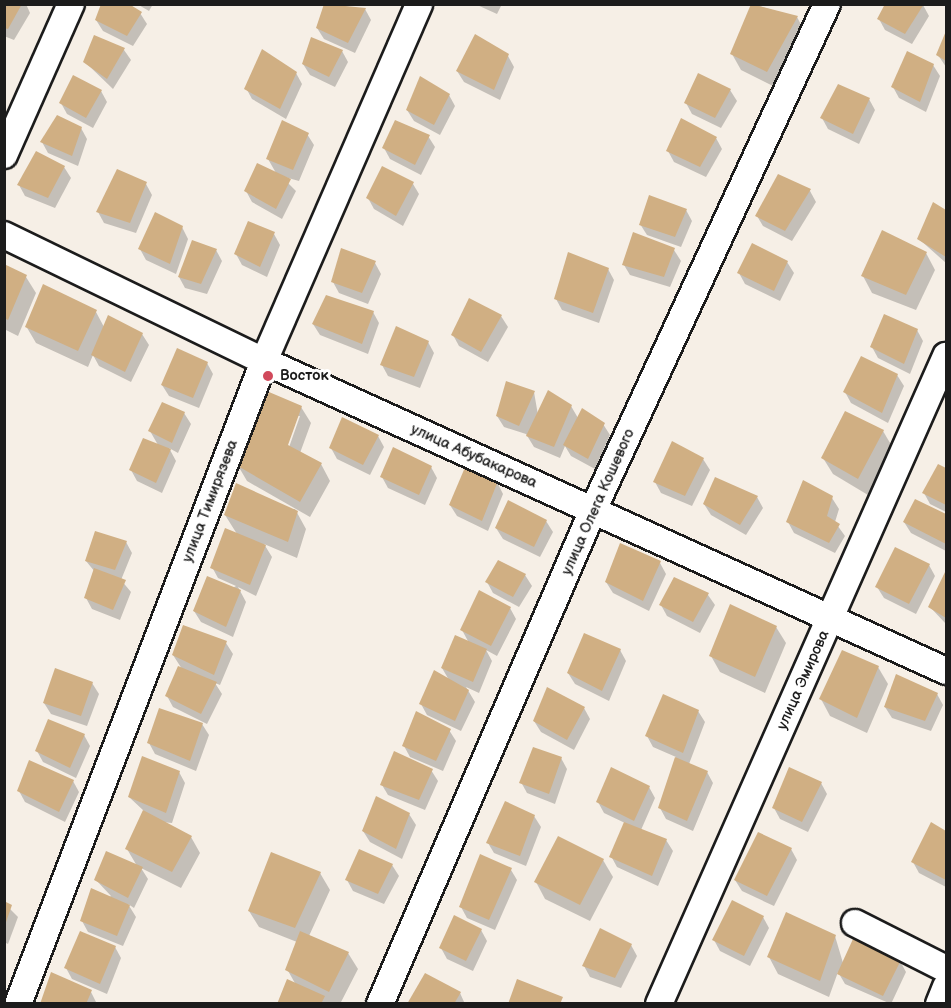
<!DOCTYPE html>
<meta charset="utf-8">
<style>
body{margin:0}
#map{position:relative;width:951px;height:1008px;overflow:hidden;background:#f6efe6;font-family:"Balsamiq Sans",sans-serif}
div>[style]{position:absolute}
.shadow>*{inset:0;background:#0003}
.building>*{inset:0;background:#d0af83}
.roads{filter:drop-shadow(2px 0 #1c1c1c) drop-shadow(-2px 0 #1c1c1c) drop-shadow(0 2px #1c1c1c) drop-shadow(0 -2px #1c1c1c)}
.minor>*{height:26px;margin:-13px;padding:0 13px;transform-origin:13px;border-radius:13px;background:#fff}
.dots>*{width:16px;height:16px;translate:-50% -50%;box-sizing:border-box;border:3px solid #fff;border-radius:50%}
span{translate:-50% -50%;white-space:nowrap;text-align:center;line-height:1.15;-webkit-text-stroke:6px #fff;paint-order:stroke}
.poi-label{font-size:15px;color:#1c1c1c;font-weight:700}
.left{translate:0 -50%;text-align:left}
.street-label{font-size:15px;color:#1c1c1c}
.frame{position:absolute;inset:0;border:6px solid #1c1c1c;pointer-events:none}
</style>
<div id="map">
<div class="shadow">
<div style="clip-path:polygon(4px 4px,26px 4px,30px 13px,14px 40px,4px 36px)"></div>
<div style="clip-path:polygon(137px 4px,153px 4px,149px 11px)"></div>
<div style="clip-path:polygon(326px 4px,365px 9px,371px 20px,355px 53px,324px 39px,317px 28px)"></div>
<div style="clip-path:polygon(475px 4px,502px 4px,497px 14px)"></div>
<div style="clip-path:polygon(752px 4px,797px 17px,806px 34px,777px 88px,741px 70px,732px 54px)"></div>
<div style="clip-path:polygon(923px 5px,929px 16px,912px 44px,885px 30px,879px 19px)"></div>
<div style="clip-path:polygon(140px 13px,147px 24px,133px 46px,103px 31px,96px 20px)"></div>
<div style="clip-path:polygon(946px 35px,946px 67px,938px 55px)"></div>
<div style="clip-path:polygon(95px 37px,124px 50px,131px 60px,113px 89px,85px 62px)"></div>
<div style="clip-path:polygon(342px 51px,348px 62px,335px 87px,310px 75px,303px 64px)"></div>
<div style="clip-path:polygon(508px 56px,514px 67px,500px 100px,464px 82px,457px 71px)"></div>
<div style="clip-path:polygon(933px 65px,940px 76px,926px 112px,899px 98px,893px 87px)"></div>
<div style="clip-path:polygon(296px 73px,302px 84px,286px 119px,252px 99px,246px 88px)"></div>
<div style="clip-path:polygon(698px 75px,730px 90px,737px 101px,721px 128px,692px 114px,686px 103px)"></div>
<div style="clip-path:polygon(101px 91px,107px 102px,93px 128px,67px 114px,61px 103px)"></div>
<div style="clip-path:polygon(449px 95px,455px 106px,440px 135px,414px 121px,407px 110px)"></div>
<div style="clip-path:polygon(869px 99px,875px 110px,859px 144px,828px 129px,822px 118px)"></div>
<div style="clip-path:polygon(81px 128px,87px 139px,78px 166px,48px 153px,42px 142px)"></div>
<div style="clip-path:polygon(307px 134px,314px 145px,299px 181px,281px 176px,296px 191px,282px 219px,252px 202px,246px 191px,276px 173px,268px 159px)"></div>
<div style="clip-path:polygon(428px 136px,435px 147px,421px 175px,390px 159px,384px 148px)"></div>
<div style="clip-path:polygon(716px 138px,722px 149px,706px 177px,674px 162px,668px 151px)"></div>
<div style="clip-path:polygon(64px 167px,71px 178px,55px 208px,25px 196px,19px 185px)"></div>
<div style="clip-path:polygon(778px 176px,810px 191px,816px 202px,792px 241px,763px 226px,757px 216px)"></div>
<div style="clip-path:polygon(146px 184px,152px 195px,136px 233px,104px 223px,98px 212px)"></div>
<div style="clip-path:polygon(413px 184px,419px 194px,403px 226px,374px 209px,368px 198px)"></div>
<div style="clip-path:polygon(934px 204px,946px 211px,946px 263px,919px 239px)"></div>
<div style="clip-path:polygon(686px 210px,692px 221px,681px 247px,647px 235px,640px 224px)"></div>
<div style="clip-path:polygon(182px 227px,188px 239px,176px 274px,146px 260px,140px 249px)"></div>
<div style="clip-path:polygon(274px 234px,280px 245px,267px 277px,242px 265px,236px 254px)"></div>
<div style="clip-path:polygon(216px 250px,222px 261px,207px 294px,185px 288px,179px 277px)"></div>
<div style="clip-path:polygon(674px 250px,681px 261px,670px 287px,630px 275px,624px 265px)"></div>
<div style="clip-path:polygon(926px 253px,935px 270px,916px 310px,872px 293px,863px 276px)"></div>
<div style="clip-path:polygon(787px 262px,794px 273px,780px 301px,745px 284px,739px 273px)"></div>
<div style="clip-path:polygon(375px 263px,381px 274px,368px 304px,339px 293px,333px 282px)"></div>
<div style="clip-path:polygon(4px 266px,26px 277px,36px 293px,18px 336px,4px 329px)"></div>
<div style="clip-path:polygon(608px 269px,614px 280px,599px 323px,562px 310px,556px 299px)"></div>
<div style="clip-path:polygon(96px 312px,104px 327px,142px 334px,149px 345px,131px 382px,99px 366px,93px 355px,88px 367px,36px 343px,26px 326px)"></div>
<div style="clip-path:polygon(373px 312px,379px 323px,368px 354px,320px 335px,313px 324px)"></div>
<div style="clip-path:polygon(501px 316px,508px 327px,488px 362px,459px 346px,453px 335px)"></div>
<div style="clip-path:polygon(917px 330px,923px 341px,910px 374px,878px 358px,872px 347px)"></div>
<div style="clip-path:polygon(428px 342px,434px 353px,420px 388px,388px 376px,382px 365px)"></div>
<div style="clip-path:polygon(207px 363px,213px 374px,199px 408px,169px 396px,162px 385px)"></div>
<div style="clip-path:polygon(897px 375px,904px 386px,888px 423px,851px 403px,845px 392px)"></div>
<div style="clip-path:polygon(534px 392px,538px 415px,571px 406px,578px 418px,603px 424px,610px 435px,595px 469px,571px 456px,565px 446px,560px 458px,534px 447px,526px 434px,504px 427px,497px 416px)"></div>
<div style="clip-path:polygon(evenodd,301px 407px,311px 423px,300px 453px,321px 464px,330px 481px,310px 517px,247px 481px,237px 464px,301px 407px,297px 416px,300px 416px,287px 453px,284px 452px,297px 416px)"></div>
<div style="clip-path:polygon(184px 413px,191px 424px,178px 453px,169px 448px,176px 461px,162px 493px,137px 481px,131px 470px,158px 445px,150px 431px)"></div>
<div style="clip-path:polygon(883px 431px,893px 448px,868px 495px,833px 474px,823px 458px)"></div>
<div style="clip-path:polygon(378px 436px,384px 447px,370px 475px,337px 459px,331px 448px)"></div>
<div style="clip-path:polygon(703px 459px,710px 470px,692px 506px,661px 493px,655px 482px)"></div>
<div style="clip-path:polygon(938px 466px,946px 470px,946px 512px,930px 504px,924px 493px)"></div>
<div style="clip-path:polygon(431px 467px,437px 478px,425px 505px,388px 488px,382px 477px)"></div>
<div style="clip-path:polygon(497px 482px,503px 494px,488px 531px,457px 516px,450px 505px)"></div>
<div style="clip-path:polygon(757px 497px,763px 508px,746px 535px,711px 515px,704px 504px)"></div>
<div style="clip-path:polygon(832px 498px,839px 509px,835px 522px,845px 536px,835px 553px,794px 533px,788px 522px)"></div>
<div style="clip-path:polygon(915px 501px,946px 516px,946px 551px,911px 533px,904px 522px)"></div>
<div style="clip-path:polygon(295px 509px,306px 529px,297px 558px,264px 544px,272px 557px,256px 596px,238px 587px,246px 602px,233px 637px,201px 622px,194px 611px,236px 586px,218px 578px,212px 567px,237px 534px,225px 515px)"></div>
<div style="clip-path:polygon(546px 521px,553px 532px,540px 557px,503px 539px,496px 528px)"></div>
<div style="clip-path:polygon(126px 542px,132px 553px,121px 580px,131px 592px,120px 620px,92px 609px,86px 598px,95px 572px,86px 561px)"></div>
<div style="clip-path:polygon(660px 563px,666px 574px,649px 611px,613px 593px,606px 582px)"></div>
<div style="clip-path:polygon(929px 565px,935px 576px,916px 614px,884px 598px,877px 587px)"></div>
<div style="clip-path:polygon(946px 574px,946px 624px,930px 607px)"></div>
<div style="clip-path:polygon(525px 575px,532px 586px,519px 607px,493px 593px,487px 582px)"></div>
<div style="clip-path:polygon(674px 578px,708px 595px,715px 605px,700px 633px,667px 616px,661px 605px)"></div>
<div style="clip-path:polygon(510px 608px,516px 619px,497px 656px,486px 650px,492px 661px,479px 693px,466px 687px,475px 702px,461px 731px,427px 715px,421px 704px,449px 680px,442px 668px,469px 643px,462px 630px)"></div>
<div style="clip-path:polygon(776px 627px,786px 643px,765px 693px,720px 672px,711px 656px)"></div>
<div style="clip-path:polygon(226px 643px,233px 654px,220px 685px,215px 683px,222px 694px,207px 724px,173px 707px,167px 696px,182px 669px,173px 655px)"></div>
<div style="clip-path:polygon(620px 650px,626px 661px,609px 701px,575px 684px,568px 673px)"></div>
<div style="clip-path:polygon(878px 667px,888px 684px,867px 733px,830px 716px,821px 699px)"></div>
<div style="clip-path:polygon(92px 683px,99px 694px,87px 726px,51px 714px,44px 703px)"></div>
<div style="clip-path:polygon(937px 694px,943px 705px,931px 731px,892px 718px,885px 707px)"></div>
<div style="clip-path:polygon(584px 708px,590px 719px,574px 750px,541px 732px,534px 721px)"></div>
<div style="clip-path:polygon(698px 711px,705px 722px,689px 764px,707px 772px,713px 783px,693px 831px,666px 819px,660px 808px,676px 757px,653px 747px,647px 736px)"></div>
<div style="clip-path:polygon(202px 724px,209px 735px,196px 771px,155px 754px,149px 743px)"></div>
<div style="clip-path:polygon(449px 730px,456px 741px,443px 771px,410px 757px,404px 746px)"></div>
<div style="clip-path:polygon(84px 735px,90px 746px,76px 778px,43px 762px,37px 751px)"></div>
<div style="clip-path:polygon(561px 758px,567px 769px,555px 804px,527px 793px,521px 782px)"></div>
<div style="clip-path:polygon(431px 770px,438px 781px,425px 810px,388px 795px,382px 785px)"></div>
<div style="clip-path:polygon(179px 772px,185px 783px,172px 823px,162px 822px,191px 837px,200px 853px,181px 888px,141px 868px,148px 879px,134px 908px,128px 904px,136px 917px,123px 946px,88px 932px,82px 921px,111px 896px,96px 880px,137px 866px,127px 849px,144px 811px,129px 797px)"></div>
<div style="clip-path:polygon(73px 781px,79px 792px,65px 822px,25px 802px,19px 791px)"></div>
<div style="clip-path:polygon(821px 783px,827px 794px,808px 832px,780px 819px,774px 808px)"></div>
<div style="clip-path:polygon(649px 787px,655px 798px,641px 830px,666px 840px,673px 851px,658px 886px,617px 867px,611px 856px,625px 823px,604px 813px,598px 802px)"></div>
<div style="clip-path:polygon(409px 814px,416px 825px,402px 859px,370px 842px,363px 831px)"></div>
<div style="clip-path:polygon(534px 816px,541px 827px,526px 866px,494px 853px,488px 843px)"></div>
<div style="clip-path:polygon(932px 825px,946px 832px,946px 887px,919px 873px,913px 862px)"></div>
<div style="clip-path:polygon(791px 849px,797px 860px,774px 906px,742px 891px,735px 880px)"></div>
<div style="clip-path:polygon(603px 860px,613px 877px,590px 921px,545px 899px,536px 882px)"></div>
<div style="clip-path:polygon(392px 865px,399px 876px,384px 904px,353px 891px,347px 880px)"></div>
<div style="clip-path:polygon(511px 870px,517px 880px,495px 930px,467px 918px,461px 907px)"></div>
<div style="clip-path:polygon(320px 873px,330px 890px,309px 936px,348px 953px,358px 969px,340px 1004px,278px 1004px,296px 985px,287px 969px,297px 942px,259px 927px,249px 911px)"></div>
<div style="clip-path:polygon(4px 903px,18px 917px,8px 944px,4px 942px)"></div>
<div style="clip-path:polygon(763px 917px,769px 928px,750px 966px,720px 951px,714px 940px)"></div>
<div style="clip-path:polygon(481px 930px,487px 941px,473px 971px,447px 959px,441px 948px)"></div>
<div style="clip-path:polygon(835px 936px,843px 963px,900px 961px,906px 972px,891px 1004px,845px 984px,838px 972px,829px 997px,778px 974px,769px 957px)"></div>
<div style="clip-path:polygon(631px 945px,637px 956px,621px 988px,590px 977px,584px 966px)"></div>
<div style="clip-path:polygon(115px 947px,121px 958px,107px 994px,72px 979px,66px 968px)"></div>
<div style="clip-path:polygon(91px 992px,97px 1004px,41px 1004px)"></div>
<div style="clip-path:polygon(460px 993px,465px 1004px,408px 1004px)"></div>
</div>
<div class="building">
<div style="clip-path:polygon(4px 4px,22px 4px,8px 29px,4px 28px)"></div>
<div style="clip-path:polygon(101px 4px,129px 4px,142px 12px,127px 36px,95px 20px)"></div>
<div style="clip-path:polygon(324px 4px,366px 8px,348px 43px,316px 28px)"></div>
<div style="clip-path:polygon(751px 4px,798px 16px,767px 72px,730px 54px)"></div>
<div style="clip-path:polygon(885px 4px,924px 4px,905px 34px,877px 19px)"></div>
<div style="clip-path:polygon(946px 31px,946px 61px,936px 55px)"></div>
<div style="clip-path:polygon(475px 34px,509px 54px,494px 90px,456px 71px)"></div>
<div style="clip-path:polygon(94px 35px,125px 48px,107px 79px,83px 62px)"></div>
<div style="clip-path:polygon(311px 37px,343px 50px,329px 77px,302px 64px)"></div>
<div style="clip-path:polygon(262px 49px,297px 72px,280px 109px,244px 89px)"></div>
<div style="clip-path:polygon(907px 51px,934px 64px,920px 102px,891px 87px)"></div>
<div style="clip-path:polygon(698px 73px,731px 89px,715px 118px,684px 103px)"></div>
<div style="clip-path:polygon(73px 75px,102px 90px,86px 118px,59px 103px)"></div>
<div style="clip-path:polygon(420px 76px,450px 94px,434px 125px,406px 110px)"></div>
<div style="clip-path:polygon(838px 84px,870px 98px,853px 134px,820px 118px)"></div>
<div style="clip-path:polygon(57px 115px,82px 127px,72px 156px,40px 142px)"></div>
<div style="clip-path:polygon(681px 118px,717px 137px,700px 167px,666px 151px)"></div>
<div style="clip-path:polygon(282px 120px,309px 133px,293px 170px,266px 159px)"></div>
<div style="clip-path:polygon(395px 120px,430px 135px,415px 165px,382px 148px)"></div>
<div style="clip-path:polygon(36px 151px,65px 166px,48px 198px,17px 185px)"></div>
<div style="clip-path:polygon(257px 163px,291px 179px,276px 209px,244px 191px)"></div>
<div style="clip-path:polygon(382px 166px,414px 182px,396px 216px,366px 198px)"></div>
<div style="clip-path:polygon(117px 169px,147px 182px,130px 223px,96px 212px)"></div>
<div style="clip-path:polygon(778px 174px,811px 189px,785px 231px,755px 216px)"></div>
<div style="clip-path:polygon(649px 195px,687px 209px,675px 237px,639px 225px)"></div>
<div style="clip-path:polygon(933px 202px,946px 210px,946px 257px,917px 239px)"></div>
<div style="clip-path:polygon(155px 212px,183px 226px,170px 264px,138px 249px)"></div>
<div style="clip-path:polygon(248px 221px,275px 232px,260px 267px,234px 254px)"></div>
<div style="clip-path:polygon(882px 230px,927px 252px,906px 295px,861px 276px)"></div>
<div style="clip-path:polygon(633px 232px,675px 248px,664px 277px,622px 265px)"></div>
<div style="clip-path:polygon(192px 240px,217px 249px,201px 284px,178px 277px)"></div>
<div style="clip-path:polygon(752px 243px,788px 261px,774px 291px,737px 273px)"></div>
<div style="clip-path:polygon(341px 248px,376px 261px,362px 293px,331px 282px)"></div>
<div style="clip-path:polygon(568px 252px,609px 268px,593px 313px,554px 299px)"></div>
<div style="clip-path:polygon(4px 264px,27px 275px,8px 320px,4px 318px)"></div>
<div style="clip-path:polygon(43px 284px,97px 310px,78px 351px,25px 327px)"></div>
<div style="clip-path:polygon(326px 295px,374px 311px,362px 344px,312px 324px)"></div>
<div style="clip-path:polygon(469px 298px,502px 315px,481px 352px,451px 335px)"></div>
<div style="clip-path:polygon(884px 314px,918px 329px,904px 364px,870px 347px)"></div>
<div style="clip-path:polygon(108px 315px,143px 333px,125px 372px,91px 355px)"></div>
<div style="clip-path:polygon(396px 326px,429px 341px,414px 377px,380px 365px)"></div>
<div style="clip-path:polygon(177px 348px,208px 362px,193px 398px,161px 385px)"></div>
<div style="clip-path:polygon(861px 356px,898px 374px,882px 413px,843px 392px)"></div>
<div style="clip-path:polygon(506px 381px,535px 391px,519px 426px,496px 416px)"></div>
<div style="clip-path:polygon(548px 390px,572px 405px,554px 447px,526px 436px)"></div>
<div style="clip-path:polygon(269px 392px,302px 406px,288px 445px,322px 463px,300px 502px,236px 465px)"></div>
<div style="clip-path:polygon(162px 402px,185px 412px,172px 443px,148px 431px)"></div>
<div style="clip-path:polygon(582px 408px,605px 423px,588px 459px,563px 445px)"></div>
<div style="clip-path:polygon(845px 411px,884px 430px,858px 479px,821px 458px)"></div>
<div style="clip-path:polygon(342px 417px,379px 435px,363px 465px,329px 448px)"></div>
<div style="clip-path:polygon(143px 438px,171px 449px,156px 483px,129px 470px)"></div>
<div style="clip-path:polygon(672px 441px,704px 458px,685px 496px,653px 482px)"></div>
<div style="clip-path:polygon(393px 447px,432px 466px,419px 495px,380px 477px)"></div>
<div style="clip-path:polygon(938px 464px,946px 468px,946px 505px,922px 493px)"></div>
<div style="clip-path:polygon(466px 465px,498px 481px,482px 521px,449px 505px)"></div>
<div style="clip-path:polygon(715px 477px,758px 496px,740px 525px,703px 504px)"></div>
<div style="clip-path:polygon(803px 480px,833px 496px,827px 516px,840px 524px,829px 543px,786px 522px)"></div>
<div style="clip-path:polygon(236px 483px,298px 511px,288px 542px,224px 515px)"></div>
<div style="clip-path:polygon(915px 499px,946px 514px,946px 544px,903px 522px)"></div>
<div style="clip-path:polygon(508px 500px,547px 520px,534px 547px,495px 528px)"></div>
<div style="clip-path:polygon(225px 528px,266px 545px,250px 585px,210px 568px)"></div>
<div style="clip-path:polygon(95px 531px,127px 541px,115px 570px,85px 561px)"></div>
<div style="clip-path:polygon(620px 543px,661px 561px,643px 601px,605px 582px)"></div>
<div style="clip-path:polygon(895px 547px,930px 564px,909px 604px,875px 587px)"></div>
<div style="clip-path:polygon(498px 560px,526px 574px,513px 597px,485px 582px)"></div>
<div style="clip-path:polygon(94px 568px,126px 580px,113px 610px,84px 598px)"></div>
<div style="clip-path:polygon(946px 570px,946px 618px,928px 607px)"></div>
<div style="clip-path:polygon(207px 576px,241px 590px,226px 627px,193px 611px)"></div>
<div style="clip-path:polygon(674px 577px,709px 593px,693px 622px,659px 605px)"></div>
<div style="clip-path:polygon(479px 590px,511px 607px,491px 646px,460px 630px)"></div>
<div style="clip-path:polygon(730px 604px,777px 626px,755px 677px,709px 656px)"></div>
<div style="clip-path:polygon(183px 625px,227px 641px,214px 675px,172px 655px)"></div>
<div style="clip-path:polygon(584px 633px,621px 649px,602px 691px,567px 673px)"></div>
<div style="clip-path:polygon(455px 635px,487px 649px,473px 682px,441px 668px)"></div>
<div style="clip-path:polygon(842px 650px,879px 666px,857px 718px,819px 699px)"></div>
<div style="clip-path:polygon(178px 666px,217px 682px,201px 714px,165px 696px)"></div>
<div style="clip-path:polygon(55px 668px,93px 682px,81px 716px,43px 703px)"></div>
<div style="clip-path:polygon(434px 670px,469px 690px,455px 721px,419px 704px)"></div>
<div style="clip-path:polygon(896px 674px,938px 693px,925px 721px,884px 707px)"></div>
<div style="clip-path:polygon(547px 687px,585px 707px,567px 740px,533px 721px)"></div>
<div style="clip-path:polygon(663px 694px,699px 710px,683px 753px,645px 736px)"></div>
<div style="clip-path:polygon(159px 708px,203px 723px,190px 761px,147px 743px)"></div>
<div style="clip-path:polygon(416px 711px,451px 729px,436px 761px,402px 746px)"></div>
<div style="clip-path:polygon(48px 719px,85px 734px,70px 768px,35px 751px)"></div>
<div style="clip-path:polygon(533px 747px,562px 757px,549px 794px,519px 783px)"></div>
<div style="clip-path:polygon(394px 751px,433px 769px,419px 800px,380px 785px)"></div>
<div style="clip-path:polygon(142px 756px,180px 771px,166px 813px,128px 797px)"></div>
<div style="clip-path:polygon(675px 757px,708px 771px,687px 821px,658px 808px)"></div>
<div style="clip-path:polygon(29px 760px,74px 780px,59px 812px,17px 791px)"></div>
<div style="clip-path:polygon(611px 767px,650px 786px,634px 821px,596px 802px)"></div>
<div style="clip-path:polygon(789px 767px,822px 782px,802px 822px,772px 808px)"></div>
<div style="clip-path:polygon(376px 796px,410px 813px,396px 849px,362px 831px)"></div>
<div style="clip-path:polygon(505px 801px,535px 815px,520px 856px,486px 843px)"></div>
<div style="clip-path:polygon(143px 810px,192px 836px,172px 872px,125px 849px)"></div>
<div style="clip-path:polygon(624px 822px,667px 839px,652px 876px,609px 857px)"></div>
<div style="clip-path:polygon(931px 822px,946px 831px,946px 880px,911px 862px)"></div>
<div style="clip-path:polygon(758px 832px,792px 848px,767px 896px,734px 880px)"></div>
<div style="clip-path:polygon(558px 836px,604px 859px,580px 905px,534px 882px)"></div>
<div style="clip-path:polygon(359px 849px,393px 864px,378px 894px,345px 880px)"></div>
<div style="clip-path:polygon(106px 851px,143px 867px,128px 898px,94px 880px)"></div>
<div style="clip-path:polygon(271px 852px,321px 872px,295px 928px,248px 911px)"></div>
<div style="clip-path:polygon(480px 854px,512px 868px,489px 920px,459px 907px)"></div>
<div style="clip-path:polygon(91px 888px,130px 905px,117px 936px,80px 921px)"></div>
<div style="clip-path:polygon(732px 900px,764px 916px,744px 956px,712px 940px)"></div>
<div style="clip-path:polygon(4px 901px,12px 905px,5px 925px,4px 925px)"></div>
<div style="clip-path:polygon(786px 912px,836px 935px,820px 981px,767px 957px)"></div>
<div style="clip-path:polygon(454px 915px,482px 929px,466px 961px,439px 948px)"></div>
<div style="clip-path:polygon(600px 928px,632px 944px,615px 978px,582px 966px)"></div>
<div style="clip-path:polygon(80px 931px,116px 946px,100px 984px,64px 968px)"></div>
<div style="clip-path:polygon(300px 931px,349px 952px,329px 992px,285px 970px)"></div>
<div style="clip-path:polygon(853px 939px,901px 960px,883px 996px,837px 974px)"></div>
<div style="clip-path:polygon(51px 972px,92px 990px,86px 1004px,40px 1004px)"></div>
<div style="clip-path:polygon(425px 973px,461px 992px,454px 1004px,407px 1004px)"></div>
<div style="clip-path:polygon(287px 979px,325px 996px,321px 1004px,277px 1004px)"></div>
<div style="clip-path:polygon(517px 979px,563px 997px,560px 1004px,508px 1004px)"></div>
</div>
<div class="roads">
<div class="minor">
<div style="left:4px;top:155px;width:165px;rotate:-66.1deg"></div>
<div style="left:4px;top:235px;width:289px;rotate:25.9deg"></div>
<div style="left:264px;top:361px;width:749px;rotate:24.44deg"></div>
<div style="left:855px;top:923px;width:102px;rotate:26.8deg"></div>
<div style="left:18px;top:1004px;width:688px;rotate:-69.06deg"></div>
<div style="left:264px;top:361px;width:389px;rotate:-66.5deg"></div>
<div style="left:380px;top:1004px;width:538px;rotate:-66.68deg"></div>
<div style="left:593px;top:510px;width:557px;rotate:-65.18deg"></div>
<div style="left:659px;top:1004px;width:709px;rotate:-66.11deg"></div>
<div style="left:939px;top:1004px;width:18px;rotate:-68deg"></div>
</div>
</div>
<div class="dots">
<div style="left:268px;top:376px;background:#d1495b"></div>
</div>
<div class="poi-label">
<span class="left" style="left:280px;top:376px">Восток</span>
</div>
<div class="street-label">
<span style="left:474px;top:456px;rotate:24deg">улица Абубакарова</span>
<span style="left:210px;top:501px;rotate:-69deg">улица Тимирязева</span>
<span style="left:598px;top:502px;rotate:-66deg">улица Олега Кошевого</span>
<span style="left:803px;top:680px;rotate:-66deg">улица Эмирова</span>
</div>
<div class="frame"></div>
</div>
